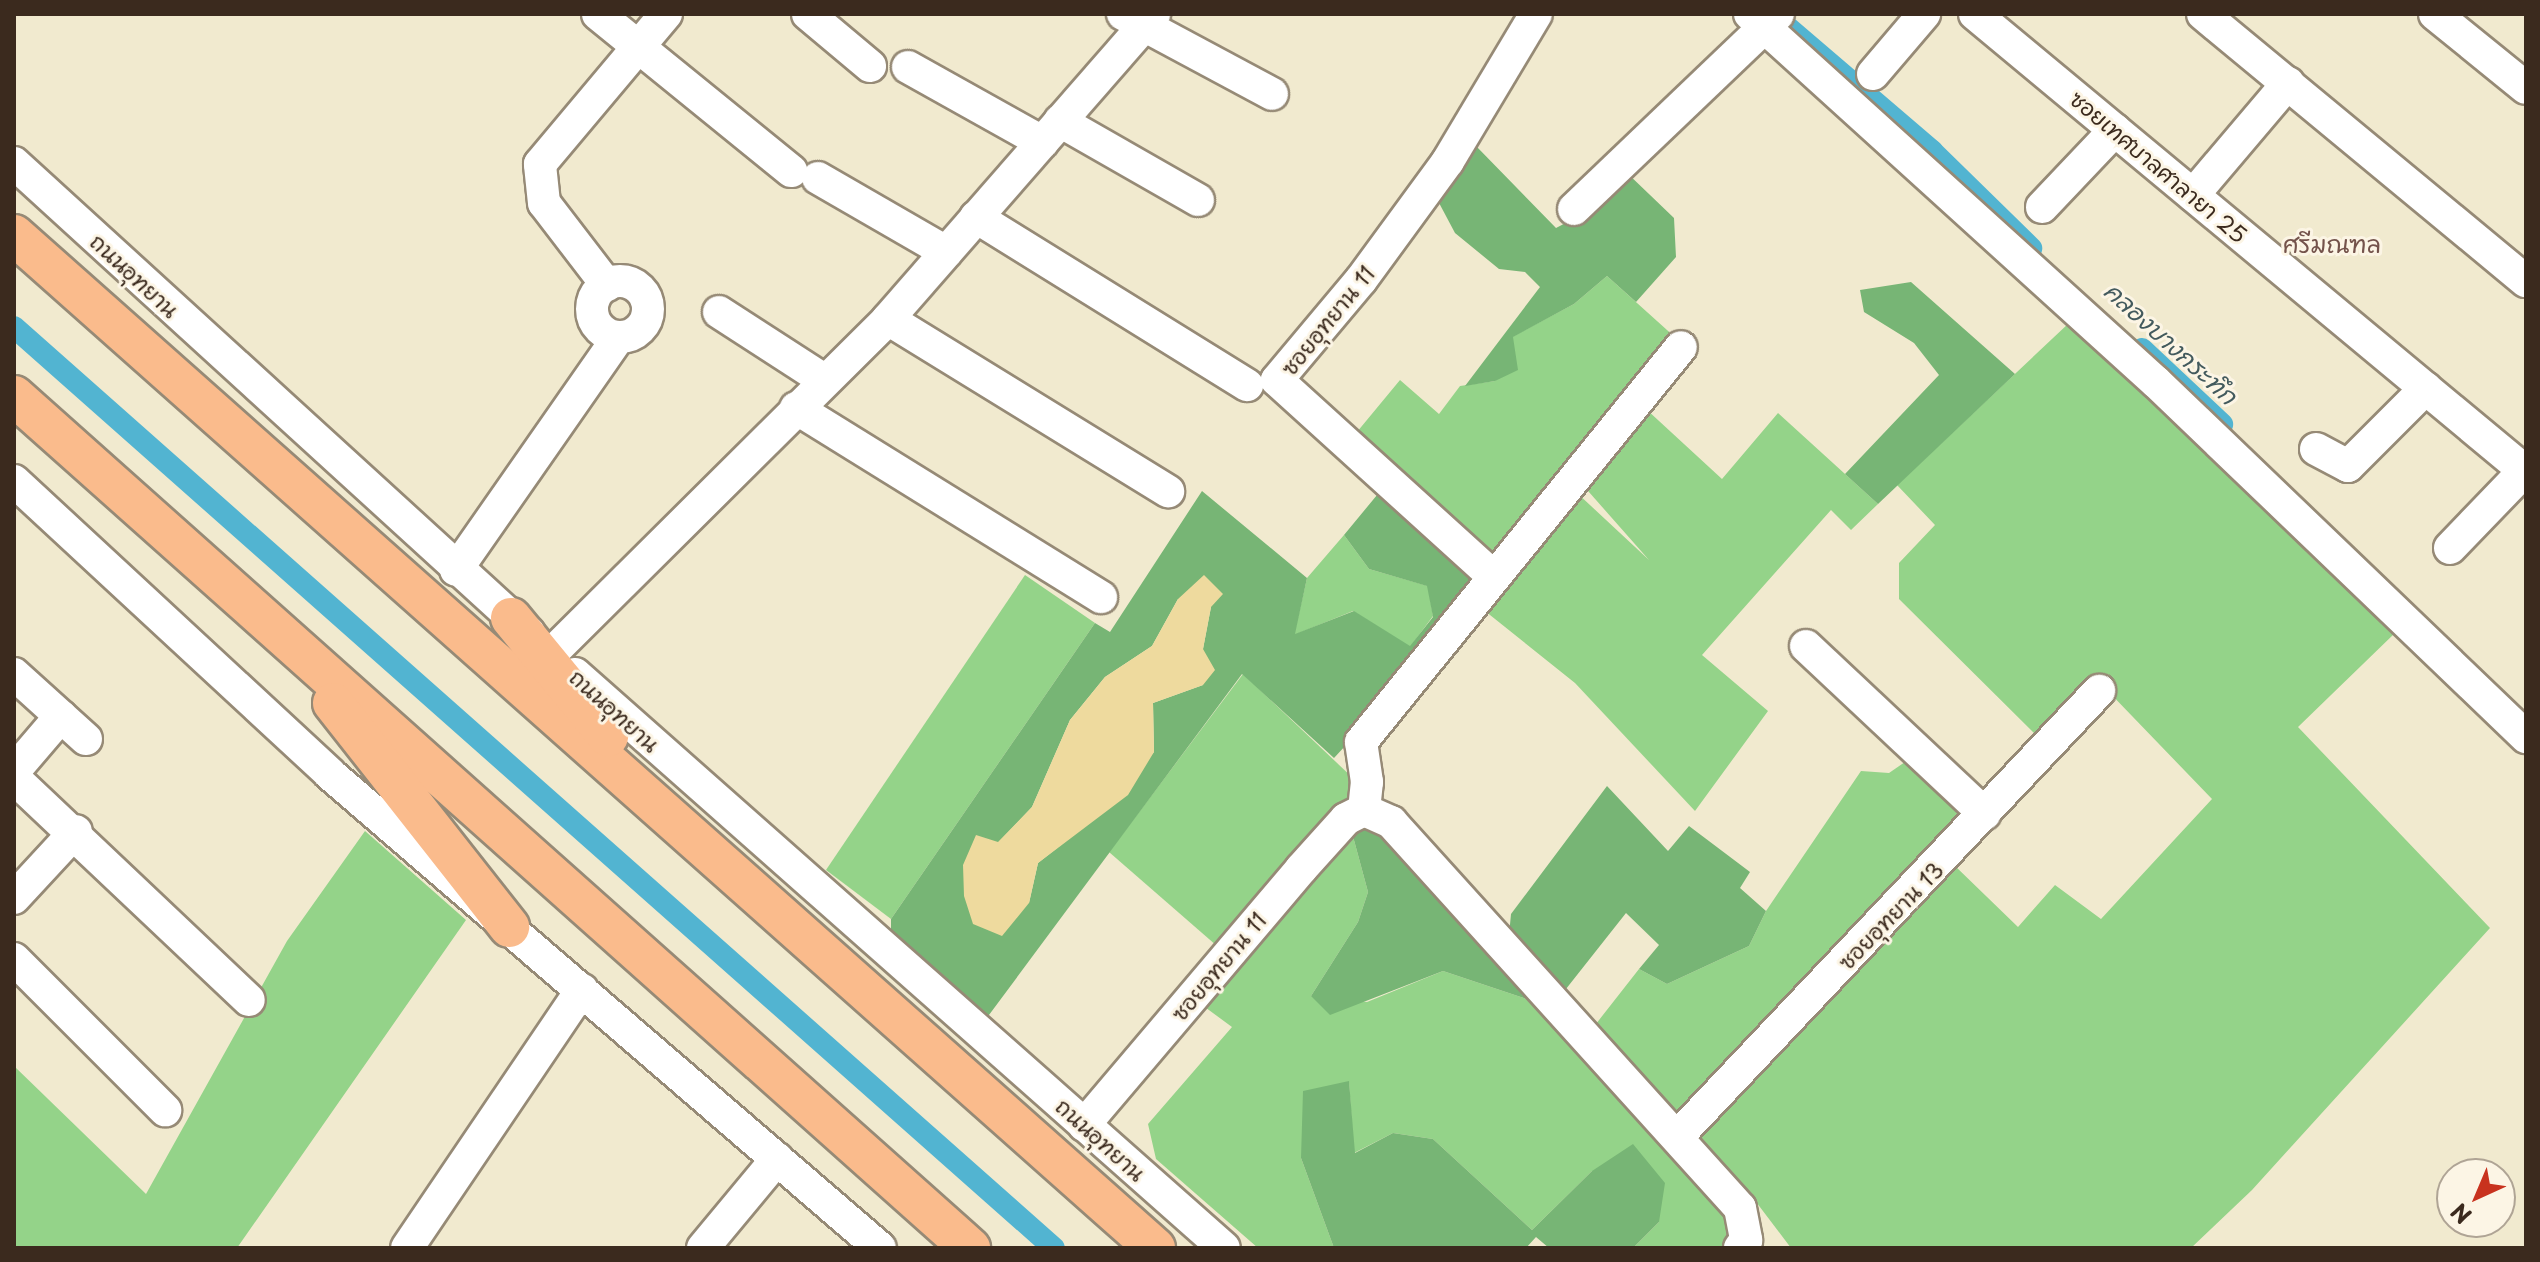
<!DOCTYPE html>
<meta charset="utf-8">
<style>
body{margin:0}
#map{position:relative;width:2540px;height:1262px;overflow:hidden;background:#f1eacf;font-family:"Playpen Sans","Playpen Sans Thai",sans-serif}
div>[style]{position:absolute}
.green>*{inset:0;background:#94d389}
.forest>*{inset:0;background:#77b575}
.sand>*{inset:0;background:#eeda9e}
.canal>*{height:22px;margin:-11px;padding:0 11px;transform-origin:11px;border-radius:11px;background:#52b4d1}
.roads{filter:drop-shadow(2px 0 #968a76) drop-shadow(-2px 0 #968a76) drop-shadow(0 2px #968a76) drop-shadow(0 -2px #968a76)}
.minor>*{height:32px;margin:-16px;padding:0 16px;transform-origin:16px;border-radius:16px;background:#fff}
.minor>.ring{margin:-16px;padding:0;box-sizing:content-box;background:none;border:32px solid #fff;border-radius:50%}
.major>*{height:40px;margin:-20px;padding:0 20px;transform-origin:20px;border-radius:20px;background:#fabb8c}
span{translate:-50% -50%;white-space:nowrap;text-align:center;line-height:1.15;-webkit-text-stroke:6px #fcf5e5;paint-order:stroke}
.street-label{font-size:22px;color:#3b2a1e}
.neighbourhood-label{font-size:24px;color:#74534b}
.water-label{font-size:24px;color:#435a5d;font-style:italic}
.frame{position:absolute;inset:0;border:16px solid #3b2a1e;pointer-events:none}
.north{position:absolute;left:2436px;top:1158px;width:80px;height:80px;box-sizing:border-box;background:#fcf5e5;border:2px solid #afa495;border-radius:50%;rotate:224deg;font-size:22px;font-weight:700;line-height:32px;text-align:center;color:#3b2a1e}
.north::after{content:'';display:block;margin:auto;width:28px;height:36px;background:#c8321e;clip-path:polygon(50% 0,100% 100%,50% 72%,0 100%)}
</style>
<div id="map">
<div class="green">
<div style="clip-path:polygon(1607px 276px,1677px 339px,1499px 560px,1352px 438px,1400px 380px,1439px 414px,1460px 386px,1495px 381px,1512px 337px,1574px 304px)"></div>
<div style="clip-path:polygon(2069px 323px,2395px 633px,2298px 727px,2490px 928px,2252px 1190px,2191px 1248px,1791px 1248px,1744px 1186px,1693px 1134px,1954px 865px,2018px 927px,2055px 885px,2101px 919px,2212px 799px,2106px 689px,2046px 745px,1899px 599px,1899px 563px,1935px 525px,1897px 485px)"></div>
<div style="clip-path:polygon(1646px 409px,1722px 479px,1778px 413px,1878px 504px,1851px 530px,1831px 510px,1702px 655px,1768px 711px,1695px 811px,1575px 683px,1480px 607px,1576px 492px,1649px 560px,1581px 483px)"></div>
<div style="clip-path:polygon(1344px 535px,1369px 569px,1428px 586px,1433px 616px,1410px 647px,1353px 611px,1294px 635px,1307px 578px)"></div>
<div style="clip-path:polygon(1025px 575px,1095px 623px,891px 919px,826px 870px)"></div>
<div style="clip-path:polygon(1243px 674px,1355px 780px,1356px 794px,1217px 946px,1109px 852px)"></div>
<div style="clip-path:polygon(1905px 762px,1971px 818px,1678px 1113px,1592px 1029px,1639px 969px,1667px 984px,1749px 946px,1766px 911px,1861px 771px,1889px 773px)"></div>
<div style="clip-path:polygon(1351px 829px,1368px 892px,1358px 922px,1311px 996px,1367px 1002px,1443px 971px,1542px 1004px,1733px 1221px,1730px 1248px,1633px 1248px,1659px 1222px,1592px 1171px,1532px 1230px,1433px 1139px,1393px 1133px,1354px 1153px,1349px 1082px,1301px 1158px,1334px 1248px,1258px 1248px,1156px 1159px,1148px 1124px,1232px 1027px,1198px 1002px)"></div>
<div style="clip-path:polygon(365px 831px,466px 920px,237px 1248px,14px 1248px,14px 1066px,146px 1194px,287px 941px)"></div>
</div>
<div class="forest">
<div style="clip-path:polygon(1477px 147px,1556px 228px,1579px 216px,1625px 171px,1674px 218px,1676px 257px,1636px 302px,1607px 276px,1574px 304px,1513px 337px,1518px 370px,1495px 381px,1465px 386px,1540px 287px,1525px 272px,1499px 269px,1455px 233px,1438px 201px)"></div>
<div style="clip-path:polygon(1911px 282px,2015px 374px,1878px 504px,1845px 474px,1939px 375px,1914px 343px,1864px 312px,1860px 290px)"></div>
<div style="clip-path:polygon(evenodd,1382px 489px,1480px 579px,1410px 676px,1334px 758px,1242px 674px,986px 1019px,891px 934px,891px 919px,1095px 623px,1110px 632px,1202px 491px,1307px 578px,1295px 634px,1354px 611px,1410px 646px,1433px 617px,1427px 586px,1369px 569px,1344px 535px,1382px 489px,1178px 599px,1211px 607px,1203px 649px,1203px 685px,1153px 703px,1154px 752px,1071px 837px,1038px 863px,1029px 903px,976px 836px,998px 843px,1032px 807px,1070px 720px,1105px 677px,1152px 646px,1178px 599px)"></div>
<div style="clip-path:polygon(1607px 786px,1668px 851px,1689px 826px,1750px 872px,1740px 888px,1766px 911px,1749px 946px,1667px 984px,1639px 969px,1659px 945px,1626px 913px,1562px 994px,1509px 935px,1511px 914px)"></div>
<div style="clip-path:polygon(1376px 822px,1542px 1004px,1443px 971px,1330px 1015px,1311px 996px,1358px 922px,1368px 892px,1351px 829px)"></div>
<div style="clip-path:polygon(1349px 1081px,1355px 1153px,1393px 1133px,1433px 1139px,1532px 1230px,1592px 1171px,1633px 1144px,1665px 1183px,1659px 1222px,1633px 1248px,1549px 1248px,1536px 1237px,1526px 1248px,1334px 1248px,1301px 1158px,1303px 1091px)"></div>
</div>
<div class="sand">
<div style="clip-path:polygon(1204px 575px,1223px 594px,1211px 607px,1203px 649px,1215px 670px,1203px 685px,1153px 703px,1154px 752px,1128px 795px,1038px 863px,1029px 903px,1002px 936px,973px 924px,964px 896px,963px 865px,976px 835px,998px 842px,1032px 807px,1070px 720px,1105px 677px,1152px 646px,1178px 599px)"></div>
</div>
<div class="canal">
<div style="left:1784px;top:24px;width:195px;rotate:40.6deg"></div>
<div style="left:1932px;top:151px;width:139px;rotate:44.4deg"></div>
<div style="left:14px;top:327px;width:1389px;rotate:41.53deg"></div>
<div style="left:2142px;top:349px;width:110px;rotate:43.2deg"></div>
</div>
<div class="roads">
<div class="minor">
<div style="left:598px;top:14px;width:249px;rotate:39.1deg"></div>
<div style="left:808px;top:14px;width:81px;rotate:40deg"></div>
<div style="left:1123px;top:14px;width:169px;rotate:28.2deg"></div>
<div style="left:1750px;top:14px;width:548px;rotate:42.19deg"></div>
<div style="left:2156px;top:382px;width:513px;rotate:43.81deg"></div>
<div style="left:1975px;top:14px;width:716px;rotate:39.73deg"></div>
<div style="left:2203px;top:14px;width:419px;rotate:39.6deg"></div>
<div style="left:2435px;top:14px;width:117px;rotate:39.1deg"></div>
<div style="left:908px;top:67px;width:154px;rotate:29.2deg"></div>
<div style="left:1873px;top:74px;width:79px;rotate:-49.6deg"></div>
<div style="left:1060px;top:121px;width:159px;rotate:29.8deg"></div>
<div style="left:14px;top:163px;width:697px;rotate:42.38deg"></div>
<div style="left:818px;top:178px;width:148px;rotate:30deg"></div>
<div style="left:2193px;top:195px;width:147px;rotate:-49.7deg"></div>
<div style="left:2042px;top:207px;width:106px;rotate:-46.5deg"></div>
<div style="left:1574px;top:209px;width:282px;rotate:-43.7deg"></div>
<div style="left:976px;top:217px;width:319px;rotate:31.8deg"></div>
<div class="ring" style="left:592px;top:281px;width:24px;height:24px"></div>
<div style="left:607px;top:285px;width:103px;rotate:-127.5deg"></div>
<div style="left:544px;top:203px;width:39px;rotate:-96deg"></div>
<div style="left:540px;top:164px;width:196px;rotate:-50deg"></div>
<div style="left:719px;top:312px;width:125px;rotate:32.9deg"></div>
<div style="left:888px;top:319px;width:329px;rotate:31.6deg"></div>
<div style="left:796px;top:408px;width:359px;rotate:31.8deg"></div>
<div style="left:2316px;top:449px;width:36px;rotate:28deg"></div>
<div style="left:2348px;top:466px;width:110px;rotate:-45deg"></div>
<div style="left:14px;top:481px;width:431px;rotate:42.8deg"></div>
<div style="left:330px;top:774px;width:726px;rotate:40.76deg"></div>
<div style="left:2450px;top:548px;width:107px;rotate:-46.1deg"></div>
<div style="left:456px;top:570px;width:283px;rotate:-55.1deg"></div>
<div style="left:1494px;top:577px;width:293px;rotate:-137.8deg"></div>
<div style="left:1277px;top:380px;width:131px;rotate:-50deg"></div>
<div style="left:1361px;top:280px;width:147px;rotate:-53.8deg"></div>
<div style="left:1448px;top:161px;width:171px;rotate:-59.1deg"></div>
<div style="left:1806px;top:646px;width:245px;rotate:43.2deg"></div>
<div style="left:552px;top:653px;width:474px;rotate:-44.8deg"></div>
<div style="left:888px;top:319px;width:405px;rotate:-48.9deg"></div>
<div style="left:14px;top:674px;width:97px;rotate:42.1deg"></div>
<div style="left:575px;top:674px;width:866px;rotate:41.49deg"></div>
<div style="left:14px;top:771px;width:72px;rotate:-49.5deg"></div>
<div style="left:14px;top:778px;width:323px;rotate:43.4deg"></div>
<div style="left:1364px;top:810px;width:30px;rotate:24deg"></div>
<div style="left:1391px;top:822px;width:520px;rotate:47.88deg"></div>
<div style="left:1740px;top:1208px;width:33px;rotate:79deg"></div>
<div style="left:1746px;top:1240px;width:10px;rotate:127deg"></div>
<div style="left:14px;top:898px;width:91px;rotate:-47.2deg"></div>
<div style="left:14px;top:959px;width:214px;rotate:45deg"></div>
<div style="left:1084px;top:1125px;width:336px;rotate:-49.7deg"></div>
<div style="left:1301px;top:869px;width:67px;rotate:-48deg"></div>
<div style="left:1346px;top:819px;width:20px;rotate:-27deg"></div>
<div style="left:1364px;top:810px;width:28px;rotate:-84deg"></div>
<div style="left:1367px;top:782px;width:40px;rotate:-98.5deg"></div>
<div style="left:1361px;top:742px;width:508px;rotate:-50.99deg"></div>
<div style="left:1678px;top:1136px;width:613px;rotate:-46.59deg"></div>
<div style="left:407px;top:1248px;width:312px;rotate:-55.9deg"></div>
<div style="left:703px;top:1248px;width:116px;rotate:-50.3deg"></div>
</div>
<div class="major">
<div style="left:14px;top:235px;width:1526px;rotate:41.6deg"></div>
<div style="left:14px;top:396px;width:1281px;rotate:41.71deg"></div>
<div style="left:511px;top:618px;width:153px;rotate:50.6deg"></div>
<div style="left:333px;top:703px;width:285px;rotate:51.8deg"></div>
</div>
</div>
<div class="street-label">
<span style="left:2159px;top:166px;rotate:40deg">ซอยเทศบาลศาลายา 25</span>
<span style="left:135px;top:275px;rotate:43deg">ถนนอุทยาน</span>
<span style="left:1327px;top:320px;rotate:-51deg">ซอยอุทยาน 11</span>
<span style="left:615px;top:710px;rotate:42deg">ถนนอุทยาน</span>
<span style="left:1890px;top:915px;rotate:-46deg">ซอยอุทยาน 13</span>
<span style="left:1218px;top:966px;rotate:-50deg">ซอยอุทยาน 11</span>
<span style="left:1101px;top:1139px;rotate:42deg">ถนนอุทยาน</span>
</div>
<div class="neighbourhood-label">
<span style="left:2332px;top:244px">ศรีมณฑล</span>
</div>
<div class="water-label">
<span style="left:2171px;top:343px;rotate:42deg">คลองบางกระทึก</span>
</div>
<div class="frame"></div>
<div class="north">N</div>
</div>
